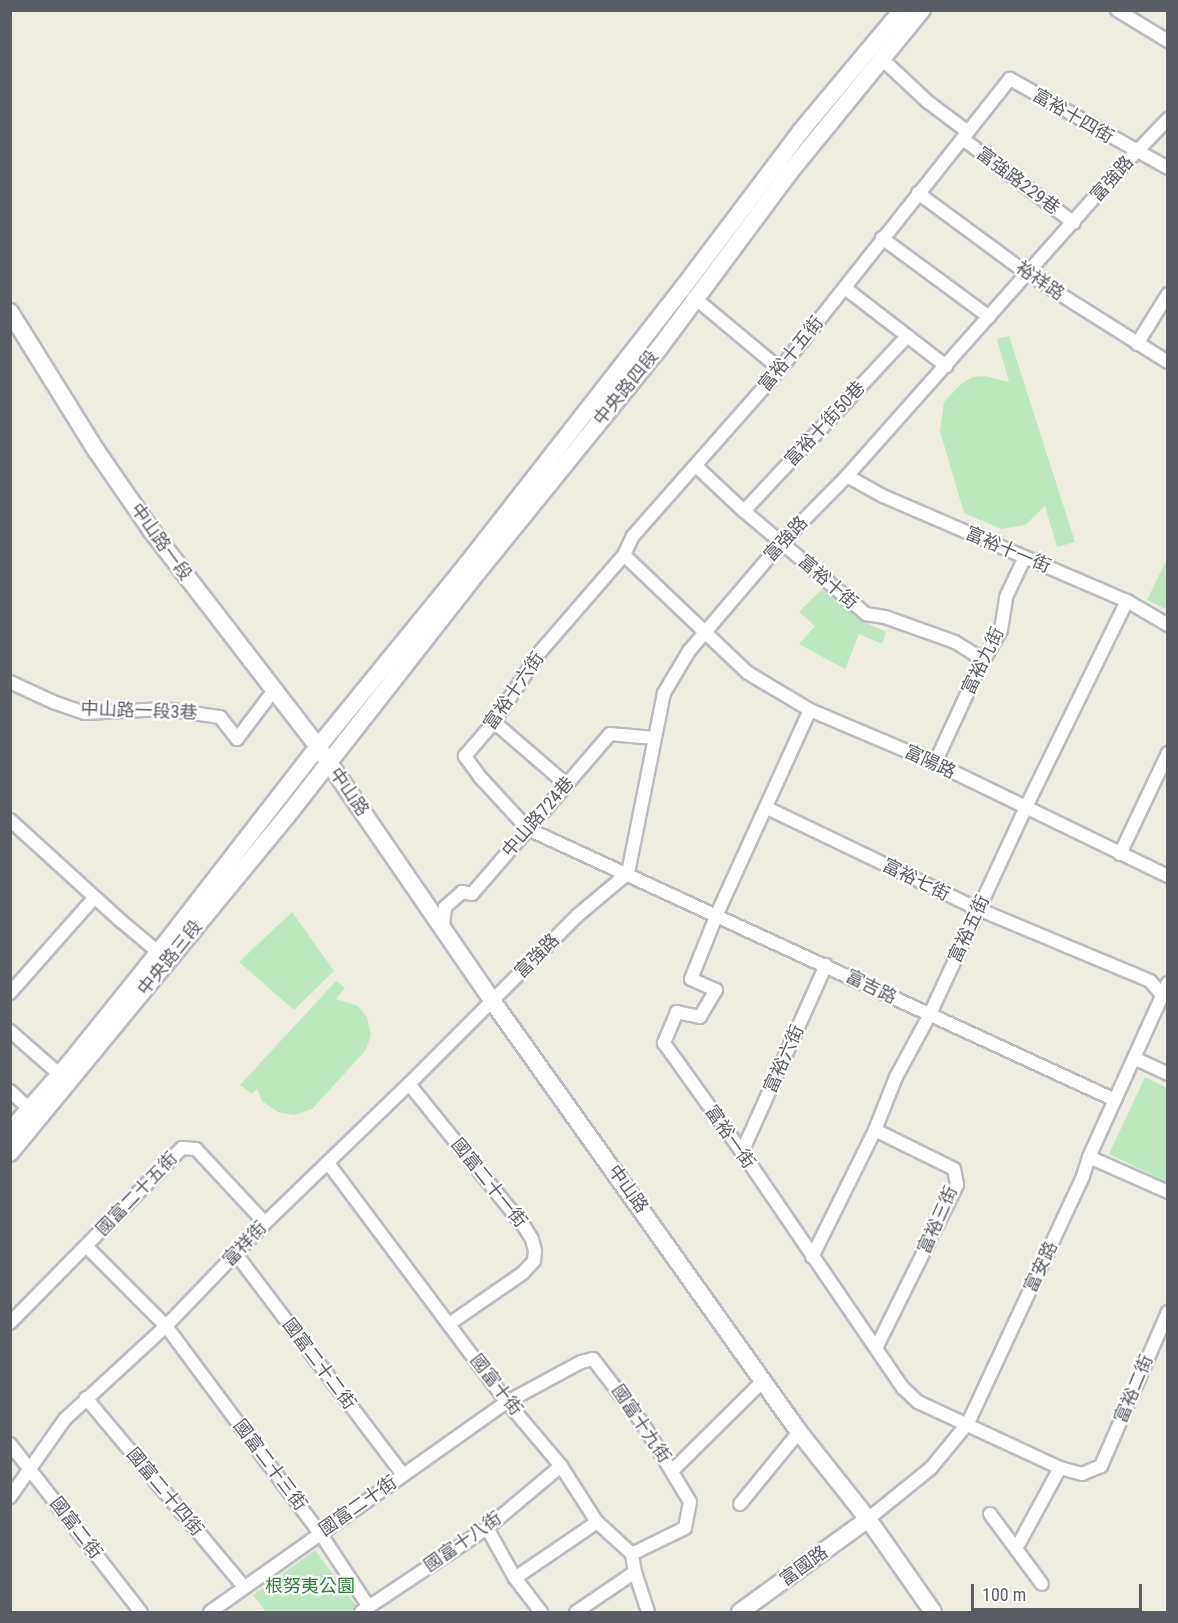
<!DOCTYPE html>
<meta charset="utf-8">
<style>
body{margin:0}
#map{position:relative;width:1178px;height:1623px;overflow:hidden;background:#efede2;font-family:"Roboto Condensed","Noto Sans TC",sans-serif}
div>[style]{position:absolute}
.green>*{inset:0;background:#bce8c0}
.roads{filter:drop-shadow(2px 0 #babcc2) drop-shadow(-2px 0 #babcc2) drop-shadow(0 2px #babcc2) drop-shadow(0 -2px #babcc2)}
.street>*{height:12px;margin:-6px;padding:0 6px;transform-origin:6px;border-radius:6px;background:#fff}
.secondary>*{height:16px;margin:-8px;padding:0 8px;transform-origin:8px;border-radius:8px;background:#fff}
span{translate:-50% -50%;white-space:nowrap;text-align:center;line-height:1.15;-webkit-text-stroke:4.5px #fff;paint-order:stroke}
.street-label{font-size:18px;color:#5a5e64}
.park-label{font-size:18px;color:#2d8239}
.frame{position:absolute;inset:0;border:12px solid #5a5e64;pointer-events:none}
.scale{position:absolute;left:971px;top:1584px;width:171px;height:27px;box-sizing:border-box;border:3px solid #5a5e64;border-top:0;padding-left:8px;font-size:18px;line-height:21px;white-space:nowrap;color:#5a5e64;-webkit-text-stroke:4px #fff;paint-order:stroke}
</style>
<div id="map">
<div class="green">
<div style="clip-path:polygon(1009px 336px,1075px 542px,1057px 547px,1045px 506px,1025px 525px,1001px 529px,964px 513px,940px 431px,944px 402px,961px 384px,972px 377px,985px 376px,1009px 382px,997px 339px)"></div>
<div style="clip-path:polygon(1167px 559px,1167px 610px,1147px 600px)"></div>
<div style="clip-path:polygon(822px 589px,868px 624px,886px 632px,882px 644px,859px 634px,845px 669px,799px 644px,815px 626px,799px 612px)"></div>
<div style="clip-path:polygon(292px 912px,334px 971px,294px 1010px,239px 962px)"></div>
<div style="clip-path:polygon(336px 981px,345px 988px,336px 999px,358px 1006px,367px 1017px,371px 1035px,366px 1050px,312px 1109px,294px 1115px,278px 1112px,262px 1101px,257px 1089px,252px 1094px,240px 1085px)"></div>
<div style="clip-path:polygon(1145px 1077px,1167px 1088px,1167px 1182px,1109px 1154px)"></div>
<div style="clip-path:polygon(315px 1550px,357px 1607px,350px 1612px,266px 1612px,253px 1595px)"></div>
</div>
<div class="roads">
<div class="street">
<div style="left:1117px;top:10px;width:60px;rotate:31.3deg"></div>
<div style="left:882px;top:59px;width:63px;rotate:43.1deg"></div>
<div style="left:928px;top:102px;width:50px;rotate:36.9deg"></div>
<div style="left:963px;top:139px;width:139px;rotate:37.1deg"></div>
<div style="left:918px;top:193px;width:137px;rotate:36.4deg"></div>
<div style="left:1028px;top:274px;width:165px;rotate:32.2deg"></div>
<div style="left:882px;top:238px;width:133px;rotate:36.4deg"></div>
<div style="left:845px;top:288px;width:128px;rotate:37.7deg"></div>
<div style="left:696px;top:299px;width:109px;rotate:39.8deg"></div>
<div style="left:1137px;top:344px;width:59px;rotate:-58.2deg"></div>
<div style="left:696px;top:466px;width:66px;rotate:43.2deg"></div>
<div style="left:744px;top:511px;width:160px;rotate:40.2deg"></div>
<div style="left:866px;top:614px;width:19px;rotate:9deg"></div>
<div style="left:885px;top:617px;width:74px;rotate:19.7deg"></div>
<div style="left:955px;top:642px;width:34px;rotate:32deg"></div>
<div style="left:847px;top:476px;width:41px;rotate:29.1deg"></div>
<div style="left:883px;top:496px;width:266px;rotate:23.3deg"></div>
<div style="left:1127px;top:601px;width:48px;rotate:30.3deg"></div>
<div style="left:744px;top:511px;width:238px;rotate:-47deg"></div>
<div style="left:624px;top:555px;width:171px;rotate:43.6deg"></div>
<div style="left:748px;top:673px;width:72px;rotate:30.8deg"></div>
<div style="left:810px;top:710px;width:136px;rotate:23deg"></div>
<div style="left:935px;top:763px;width:259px;rotate:25.9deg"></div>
<div style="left:10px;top:682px;width:47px;rotate:24.9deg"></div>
<div style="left:53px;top:702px;width:34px;rotate:19deg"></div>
<div style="left:85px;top:713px;width:80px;rotate:-2.9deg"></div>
<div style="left:165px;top:709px;width:56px;rotate:8.3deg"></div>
<div style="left:220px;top:717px;width:28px;rotate:52deg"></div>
<div style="left:237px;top:739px;width:61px;rotate:-52.9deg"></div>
<div style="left:810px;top:710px;width:224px;rotate:114.5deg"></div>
<div style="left:717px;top:914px;width:70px;rotate:111.8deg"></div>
<div style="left:691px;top:979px;width:27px;rotate:24deg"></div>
<div style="left:716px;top:990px;width:31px;rotate:121deg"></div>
<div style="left:700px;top:1017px;width:24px;rotate:-168deg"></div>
<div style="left:677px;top:1012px;width:34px;rotate:113deg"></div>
<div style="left:664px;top:1043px;width:134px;rotate:54.4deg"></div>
<div style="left:742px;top:1152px;width:286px;rotate:55.7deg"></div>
<div style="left:903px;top:1388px;width:21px;rotate:43deg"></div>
<div style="left:918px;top:1402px;width:157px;rotate:24.9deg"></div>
<div style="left:1060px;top:1468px;width:23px;rotate:15deg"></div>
<div style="left:1082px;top:1474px;width:21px;rotate:-23deg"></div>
<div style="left:1101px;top:1466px;width:168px;rotate:-66.5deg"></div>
<div style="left:494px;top:722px;width:96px;rotate:40.8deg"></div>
<div style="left:935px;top:763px;width:102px;rotate:-65.2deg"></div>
<div style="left:978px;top:670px;width:46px;rotate:-60.1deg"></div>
<div style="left:1001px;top:630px;width:33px;rotate:-81deg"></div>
<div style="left:1006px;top:597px;width:44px;rotate:-64.6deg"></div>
<div style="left:767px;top:808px;width:234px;rotate:25.6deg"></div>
<div style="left:978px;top:909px;width:186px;rotate:22.7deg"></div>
<div style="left:1150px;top:981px;width:18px;rotate:49deg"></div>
<div style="left:10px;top:820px;width:150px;rotate:42.3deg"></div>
<div style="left:121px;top:921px;width:56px;rotate:39.9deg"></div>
<div style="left:1120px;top:854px;width:112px;rotate:-64.6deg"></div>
<div style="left:443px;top:926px;width:19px;rotate:-84deg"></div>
<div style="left:445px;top:907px;width:23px;rotate:-41deg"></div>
<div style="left:462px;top:892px;width:10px;rotate:11deg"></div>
<div style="left:472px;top:894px;width:211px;rotate:-49.2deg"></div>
<div style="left:610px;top:734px;width:44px;rotate:5.2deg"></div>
<div style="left:10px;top:993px;width:127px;rotate:-48.5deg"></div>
<div style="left:10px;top:1031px;width:74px;rotate:41.2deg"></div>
<div style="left:1134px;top:1058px;width:38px;rotate:25deg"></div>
<div style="left:409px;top:1084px;width:185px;rotate:51.1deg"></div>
<div style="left:525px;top:1228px;width:13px;rotate:58deg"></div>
<div style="left:532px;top:1239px;width:12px;rotate:76deg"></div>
<div style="left:535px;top:1251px;width:10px;rotate:96deg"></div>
<div style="left:534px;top:1261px;width:16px;rotate:133deg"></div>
<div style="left:523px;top:1273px;width:90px;rotate:145.4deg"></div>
<div style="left:10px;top:1091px;width:26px;rotate:43deg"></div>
<div style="left:1115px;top:1100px;width:647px;rotate:-155.22deg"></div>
<div style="left:528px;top:829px;width:71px;rotate:-132.7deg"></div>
<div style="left:480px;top:777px;width:26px;rotate:-126deg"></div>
<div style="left:465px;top:756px;width:45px;rotate:-49.5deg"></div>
<div style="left:494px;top:722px;width:84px;rotate:-56.7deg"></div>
<div style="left:540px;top:652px;width:128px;rotate:-49.1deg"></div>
<div style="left:624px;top:555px;width:21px;rotate:-65deg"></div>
<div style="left:633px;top:536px;width:222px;rotate:-48.6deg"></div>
<div style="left:780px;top:369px;width:370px;rotate:-51.6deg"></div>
<div style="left:1010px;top:79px;width:181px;rotate:29.4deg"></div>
<div style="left:875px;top:1130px;width:88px;rotate:26.3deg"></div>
<div style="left:954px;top:1169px;width:16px;rotate:79deg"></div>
<div style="left:957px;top:1185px;width:182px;rotate:116.4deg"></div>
<div style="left:742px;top:1152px;width:205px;rotate:-65.8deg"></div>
<div style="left:1089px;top:1157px;width:86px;rotate:23.9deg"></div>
<div style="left:328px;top:1163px;width:299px;rotate:53.2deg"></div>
<div style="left:507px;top:1402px;width:84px;rotate:49.8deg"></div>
<div style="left:561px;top:1466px;width:67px;rotate:57.3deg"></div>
<div style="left:597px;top:1522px;width:47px;rotate:42.4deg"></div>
<div style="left:632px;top:1554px;width:18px;rotate:81deg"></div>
<div style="left:635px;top:1572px;width:42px;rotate:72deg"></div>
<div style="left:87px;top:1247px;width:112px;rotate:45deg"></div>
<div style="left:166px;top:1326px;width:258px;rotate:53.4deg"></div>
<div style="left:320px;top:1533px;width:89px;rotate:56.5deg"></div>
<div style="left:236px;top:1254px;width:277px;rotate:52.9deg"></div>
<div style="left:812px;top:1257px;width:142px;rotate:-63.6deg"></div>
<div style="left:875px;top:1130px;width:57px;rotate:-68.4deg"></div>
<div style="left:896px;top:1077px;width:69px;rotate:-61.6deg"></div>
<div style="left:929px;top:1016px;width:228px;rotate:-65.1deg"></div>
<div style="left:1025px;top:809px;width:232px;rotate:-63.9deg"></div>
<div style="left:10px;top:1323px;width:245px;rotate:-45.5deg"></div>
<div style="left:182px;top:1148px;width:14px;rotate:4deg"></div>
<div style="left:196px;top:1149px;width:101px;rotate:47deg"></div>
<div style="left:86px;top:1398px;width:246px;rotate:50.1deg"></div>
<div style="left:10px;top:1444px;width:213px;rotate:52.1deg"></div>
<div style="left:672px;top:1471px;width:129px;rotate:-44.7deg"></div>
<div style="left:10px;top:1497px;width:95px;rotate:-54.8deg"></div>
<div style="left:65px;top:1419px;width:137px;rotate:-42.6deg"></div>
<div style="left:166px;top:1326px;width:143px;rotate:-46.1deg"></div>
<div style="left:265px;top:1223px;width:200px;rotate:-44deg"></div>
<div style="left:409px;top:1084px;width:239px;rotate:-45deg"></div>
<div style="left:578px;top:915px;width:65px;rotate:-40deg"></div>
<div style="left:628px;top:873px;width:184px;rotate:-78.7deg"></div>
<div style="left:664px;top:693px;width:49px;rotate:-59.2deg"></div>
<div style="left:689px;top:651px;width:143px;rotate:-49.5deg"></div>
<div style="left:782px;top:542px;width:93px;rotate:-45.4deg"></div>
<div style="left:847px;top:476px;width:407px;rotate:-48.4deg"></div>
<div style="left:1117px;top:172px;width:74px;rotate:-46.1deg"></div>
<div style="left:740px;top:1504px;width:93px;rotate:-50.7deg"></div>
<div style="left:990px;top:1514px;width:87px;rotate:53.4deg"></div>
<div style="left:868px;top:1519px;width:81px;rotate:-39deg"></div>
<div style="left:931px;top:1468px;width:58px;rotate:-50.6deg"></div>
<div style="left:968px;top:1423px;width:272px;rotate:-65deg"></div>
<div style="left:1083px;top:1176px;width:20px;rotate:-72deg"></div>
<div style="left:1089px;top:1157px;width:191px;rotate:-65.6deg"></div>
<div style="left:487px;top:1528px;width:57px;rotate:60.8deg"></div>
<div style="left:515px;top:1578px;width:43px;rotate:52.6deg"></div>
<div style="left:1016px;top:1549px;width:92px;rotate:-61.5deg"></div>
<div style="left:515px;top:1578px;width:99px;rotate:-34.3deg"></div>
<div style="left:210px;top:1612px;width:364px;rotate:-35.3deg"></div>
<div style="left:507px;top:1402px;width:84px;rotate:-28.4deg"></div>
<div style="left:581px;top:1362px;width:12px;rotate:-14deg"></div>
<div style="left:593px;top:1359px;width:82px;rotate:52.4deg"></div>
<div style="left:643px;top:1424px;width:91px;rotate:58.9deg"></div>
<div style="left:690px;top:1502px;width:26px;rotate:101deg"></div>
<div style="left:685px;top:1528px;width:59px;rotate:153.9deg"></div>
<div style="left:361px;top:1612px;width:151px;rotate:-33.7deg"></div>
<div style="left:487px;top:1528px;width:97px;rotate:-40deg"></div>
<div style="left:576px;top:1612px;width:71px;rotate:-34.1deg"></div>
</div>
<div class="secondary">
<div style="left:10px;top:312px;width:163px;rotate:58.1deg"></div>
<div style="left:96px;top:450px;width:97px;rotate:55.5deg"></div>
<div style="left:151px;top:530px;width:274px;rotate:52.4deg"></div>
<div style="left:318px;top:747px;width:309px;rotate:55.5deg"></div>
<div style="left:493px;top:1002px;width:528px;rotate:54.56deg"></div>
<div style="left:799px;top:1432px;width:111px;rotate:51.6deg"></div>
<div style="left:868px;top:1519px;width:113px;rotate:55deg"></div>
<div style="left:10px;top:1131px;width:88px;rotate:-48.7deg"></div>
<div style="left:68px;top:1065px;width:144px;rotate:-51.2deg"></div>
<div style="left:158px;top:953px;width:261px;rotate:-52.2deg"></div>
<div style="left:318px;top:747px;width:236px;rotate:-50.8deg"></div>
<div style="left:467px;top:564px;width:349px;rotate:-52deg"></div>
<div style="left:682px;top:289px;width:198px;rotate:-53deg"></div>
<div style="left:801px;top:131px;width:158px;rotate:-50.1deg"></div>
<div style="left:10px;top:1153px;width:436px;rotate:-50.6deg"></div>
<div style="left:287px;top:816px;width:308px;rotate:-52deg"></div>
<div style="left:477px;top:573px;width:286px;rotate:-51deg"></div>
<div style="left:657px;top:351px;width:222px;rotate:-53.4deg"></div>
<div style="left:789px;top:173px;width:210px;rotate:-50.8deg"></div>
<div style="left:740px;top:1612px;width:158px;rotate:-36deg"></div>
</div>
</div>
<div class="street-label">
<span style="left:1073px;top:116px;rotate:30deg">富裕十四街</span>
<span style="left:1112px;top:179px;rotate:-48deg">富強路</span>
<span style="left:1018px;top:181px;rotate:37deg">富強路229巷</span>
<span style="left:1040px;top:281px;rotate:34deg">裕祥路</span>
<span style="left:791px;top:354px;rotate:-51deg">富裕十五街</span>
<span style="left:626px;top:388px;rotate:-51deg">中央路四段</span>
<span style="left:825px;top:424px;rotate:-47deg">富裕十街50巷</span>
<span style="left:786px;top:539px;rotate:-47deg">富強路</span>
<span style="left:161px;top:542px;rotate:54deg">中山路一段</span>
<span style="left:1008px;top:550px;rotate:23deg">富裕十一街</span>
<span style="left:828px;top:582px;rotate:41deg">富裕十街</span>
<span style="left:983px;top:661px;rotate:-64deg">富裕九街</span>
<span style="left:514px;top:691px;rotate:-55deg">富裕十六街</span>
<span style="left:139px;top:711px;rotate:2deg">中山路一段3巷</span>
<span style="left:930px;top:762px;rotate:25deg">富陽路</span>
<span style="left:349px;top:792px;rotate:55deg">中山路</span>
<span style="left:538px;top:817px;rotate:-49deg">中山路724巷</span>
<span style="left:916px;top:880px;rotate:26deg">富裕七街</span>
<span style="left:969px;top:929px;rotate:-65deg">富裕五街</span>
<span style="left:537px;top:956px;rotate:-45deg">富強路</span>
<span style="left:170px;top:958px;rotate:-51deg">中央路三段</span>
<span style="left:871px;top:987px;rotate:26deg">富吉路</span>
<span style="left:784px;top:1059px;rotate:-66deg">富裕六街</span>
<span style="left:730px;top:1137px;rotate:55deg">富裕一街</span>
<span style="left:489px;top:1183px;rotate:51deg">國富二十一街</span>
<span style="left:628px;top:1189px;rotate:54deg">中山路</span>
<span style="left:137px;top:1194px;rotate:-46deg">國富二十五街</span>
<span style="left:938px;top:1220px;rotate:-66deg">富裕三街</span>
<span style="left:245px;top:1244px;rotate:-46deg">富祥街</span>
<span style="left:1041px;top:1267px;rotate:-65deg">富安路</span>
<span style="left:319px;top:1364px;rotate:53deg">國富二十二街</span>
<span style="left:496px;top:1385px;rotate:52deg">國富十街</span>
<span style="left:1134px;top:1389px;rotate:-67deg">富裕二街</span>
<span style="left:641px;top:1424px;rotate:56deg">國富十九街</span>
<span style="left:270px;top:1465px;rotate:53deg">國富二十三街</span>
<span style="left:165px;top:1492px;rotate:50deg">國富二十四街</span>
<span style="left:358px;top:1506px;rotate:-35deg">國富二十街</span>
<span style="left:76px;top:1528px;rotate:52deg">國富二街</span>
<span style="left:463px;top:1542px;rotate:-35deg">國富十八街</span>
<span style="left:804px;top:1566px;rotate:-36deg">富國路</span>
</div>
<div class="park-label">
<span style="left:310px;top:1586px">根努夷公園</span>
</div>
<div class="frame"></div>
<div class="scale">100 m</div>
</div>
